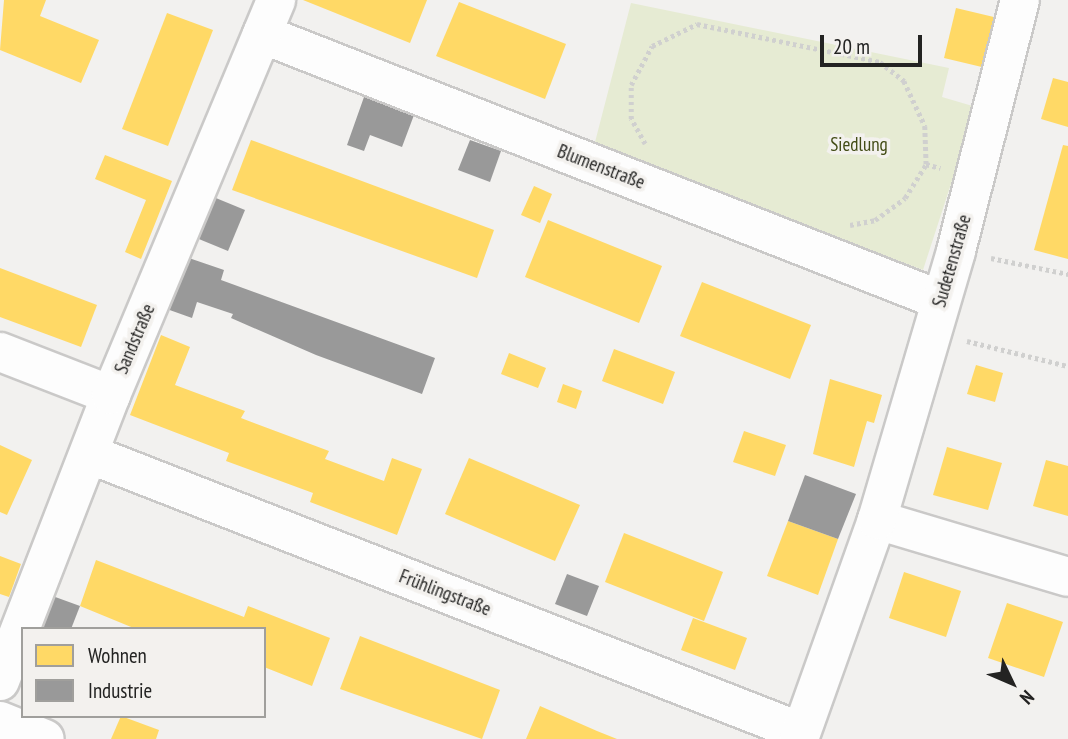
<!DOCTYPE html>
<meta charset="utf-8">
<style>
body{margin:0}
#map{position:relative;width:1068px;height:739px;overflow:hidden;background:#f2f1ef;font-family:"PT Sans Narrow",sans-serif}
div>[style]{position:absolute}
.green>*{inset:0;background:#e6ebd3}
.homes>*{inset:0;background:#ffd966}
.industry>*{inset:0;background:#999}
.path>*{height:4.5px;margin-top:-2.25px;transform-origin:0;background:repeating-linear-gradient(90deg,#d0d0cf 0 3.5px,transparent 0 7px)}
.roads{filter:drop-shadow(2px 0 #cac9c8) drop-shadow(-2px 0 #cac9c8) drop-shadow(0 2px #cac9c8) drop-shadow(0 -2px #cac9c8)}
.minor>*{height:38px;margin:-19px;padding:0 19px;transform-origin:19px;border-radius:19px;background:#fdfdfd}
span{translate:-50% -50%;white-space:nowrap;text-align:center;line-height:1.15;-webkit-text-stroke:7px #f3f1ee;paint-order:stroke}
.park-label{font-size:19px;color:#434c16}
.street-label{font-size:19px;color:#232322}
.legend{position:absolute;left:21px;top:627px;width:245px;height:91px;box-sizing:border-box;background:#f3f1ee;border:2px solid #a09f9c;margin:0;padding:9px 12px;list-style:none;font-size:21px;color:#232322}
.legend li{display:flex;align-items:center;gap:14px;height:35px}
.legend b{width:35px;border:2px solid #a09f9c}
.north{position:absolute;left:977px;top:648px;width:70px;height:70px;-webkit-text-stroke:5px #f3f1ee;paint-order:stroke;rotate:134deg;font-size:19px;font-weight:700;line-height:28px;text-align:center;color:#232322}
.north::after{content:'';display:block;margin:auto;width:24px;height:32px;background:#232322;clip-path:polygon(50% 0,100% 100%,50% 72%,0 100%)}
.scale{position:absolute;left:820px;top:35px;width:102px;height:32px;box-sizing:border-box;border:4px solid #232322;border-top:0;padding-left:9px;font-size:21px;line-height:24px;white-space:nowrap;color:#232322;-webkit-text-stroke:5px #f3f1ee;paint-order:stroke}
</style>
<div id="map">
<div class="green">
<div style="clip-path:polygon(631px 3px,949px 68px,942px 97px,976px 107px,923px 270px,594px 146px)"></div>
</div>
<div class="homes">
<div style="clip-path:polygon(4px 0,46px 0,40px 16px,99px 40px,81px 83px,0 50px)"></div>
<div style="clip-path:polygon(303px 0,427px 0,410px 43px)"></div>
<div style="clip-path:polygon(459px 2px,566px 44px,545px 99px,436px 56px)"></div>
<div style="clip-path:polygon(956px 8px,998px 18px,986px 68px,944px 58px)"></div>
<div style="clip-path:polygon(167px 13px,213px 30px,168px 146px,122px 129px)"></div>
<div style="clip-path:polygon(1053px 78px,1068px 82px,1068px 127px,1041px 119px)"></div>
<div style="clip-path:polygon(251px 140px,494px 230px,477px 278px,232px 190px)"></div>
<div style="clip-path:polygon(1063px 145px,1068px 146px,1068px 259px,1034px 250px)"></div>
<div style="clip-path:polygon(105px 155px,172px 181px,141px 259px,125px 252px,146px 200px,95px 179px)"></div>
<div style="clip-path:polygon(534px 186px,552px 194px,540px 223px,521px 215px)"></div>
<div style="clip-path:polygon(548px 220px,662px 266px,639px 323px,525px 277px)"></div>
<div style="clip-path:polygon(0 268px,97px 305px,81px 347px,0 317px)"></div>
<div style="clip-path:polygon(702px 282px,811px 325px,790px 379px,680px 336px)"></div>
<div style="clip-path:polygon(161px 335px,190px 347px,175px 385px,245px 411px,241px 418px,329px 451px,325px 459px,384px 481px,392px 458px,422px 469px,397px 535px,310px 502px,313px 493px,226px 461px,229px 453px,130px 415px)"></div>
<div style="clip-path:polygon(614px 349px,675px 372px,663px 404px,602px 381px)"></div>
<div style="clip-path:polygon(509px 353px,546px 368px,538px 388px,501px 374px)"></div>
<div style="clip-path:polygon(976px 365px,1003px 373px,995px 402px,967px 394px)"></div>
<div style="clip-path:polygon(830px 379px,882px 395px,874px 423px,867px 421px,854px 467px,813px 454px)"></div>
<div style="clip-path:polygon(563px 384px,582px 391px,576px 409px,557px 402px)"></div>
<div style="clip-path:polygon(744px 431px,786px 445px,775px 476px,733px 462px)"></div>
<div style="clip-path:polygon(0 445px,32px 460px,7px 515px,0 512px)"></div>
<div style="clip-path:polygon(947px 447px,1002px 463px,988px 510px,933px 495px)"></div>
<div style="clip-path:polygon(469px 458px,580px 505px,555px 561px,445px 514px)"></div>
<div style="clip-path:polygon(1046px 460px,1068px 466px,1068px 516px,1033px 506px)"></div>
<div style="clip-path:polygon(788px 521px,838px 539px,818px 595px,767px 576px)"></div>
<div style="clip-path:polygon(624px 533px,723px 572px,704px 621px,605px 582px)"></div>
<div style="clip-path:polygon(0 556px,21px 564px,9px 597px,0 594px)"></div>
<div style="clip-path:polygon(96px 560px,244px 617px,248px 606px,330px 638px,312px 686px,264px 667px,264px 629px,136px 629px,80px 606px)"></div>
<div style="clip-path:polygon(904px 572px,961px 591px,946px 637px,889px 618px)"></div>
<div style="clip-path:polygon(1007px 603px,1063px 622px,1044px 677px,988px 658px)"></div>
<div style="clip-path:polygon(693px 618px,747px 638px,735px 670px,681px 650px)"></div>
<div style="clip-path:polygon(360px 636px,500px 690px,482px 739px,340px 689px)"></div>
<div style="clip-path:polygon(540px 706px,597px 731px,617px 739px,526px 739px)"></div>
<div style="clip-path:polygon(121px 716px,159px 730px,156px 739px,111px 739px)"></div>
</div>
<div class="industry">
<div style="clip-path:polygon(364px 97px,414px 115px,402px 147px,370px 135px,364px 151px,347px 145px)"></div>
<div style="clip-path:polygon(470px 140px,501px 151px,490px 182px,458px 170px)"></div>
<div style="clip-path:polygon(211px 196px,245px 210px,228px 251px,194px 237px)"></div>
<div style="clip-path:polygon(183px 256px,224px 270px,221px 280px,435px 358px,422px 394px,316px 355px,231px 318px,233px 314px,197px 302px,192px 318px,164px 308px)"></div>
<div style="clip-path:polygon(805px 475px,856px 494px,838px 539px,788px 521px)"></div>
<div style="clip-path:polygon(567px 574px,599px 586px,587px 616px,555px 604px)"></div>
<div style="clip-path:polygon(47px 594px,80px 606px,71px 629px,34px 629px)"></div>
</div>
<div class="path">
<div style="left:645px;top:144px;width:29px;rotate:-119deg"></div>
<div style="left:631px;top:119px;width:34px;rotate:-90deg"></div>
<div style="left:631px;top:85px;width:44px;rotate:-61.7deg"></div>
<div style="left:652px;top:46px;width:50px;rotate:-26.1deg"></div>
<div style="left:697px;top:24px;width:187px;rotate:11.7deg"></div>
<div style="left:880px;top:62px;width:31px;rotate:38deg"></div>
<div style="left:904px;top:81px;width:50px;rotate:65deg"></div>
<div style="left:925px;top:126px;width:38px;rotate:88deg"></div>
<div style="left:850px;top:225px;width:25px;rotate:-11deg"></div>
<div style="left:875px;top:220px;width:37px;rotate:-36deg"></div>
<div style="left:905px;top:198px;width:40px;rotate:-58deg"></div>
<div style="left:926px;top:164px;width:15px;rotate:16deg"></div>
<div style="left:991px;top:258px;width:79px;rotate:11.7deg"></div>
<div style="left:967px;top:341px;width:104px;rotate:13.9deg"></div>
</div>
<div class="roads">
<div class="minor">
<div style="left:262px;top:34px;width:728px;rotate:21.42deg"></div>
<div style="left:0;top:352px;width:119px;rotate:21.2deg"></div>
<div style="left:89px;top:454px;width:764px;rotate:21.33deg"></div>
<div style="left:877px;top:520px;width:199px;rotate:16.6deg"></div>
<div style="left:0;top:681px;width:307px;rotate:-68.8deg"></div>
<div style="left:111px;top:395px;width:428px;rotate:-67.3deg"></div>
<div style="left:0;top:721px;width:48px;rotate:21.8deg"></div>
<div style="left:799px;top:739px;width:232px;rotate:-70.4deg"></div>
<div style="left:877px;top:520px;width:280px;rotate:-73.6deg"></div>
<div style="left:956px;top:251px;width:259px;rotate:-75.7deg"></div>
</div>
</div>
<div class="park-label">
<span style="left:859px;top:145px">Siedlung</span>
</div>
<div class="street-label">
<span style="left:601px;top:167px;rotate:21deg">Blumenstraße</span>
<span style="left:952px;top:261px;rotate:-74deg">Sudetenstraße</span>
<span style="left:135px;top:339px;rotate:-67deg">Sandstraße</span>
<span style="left:445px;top:593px;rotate:21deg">Frühlingstraße</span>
</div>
<ul class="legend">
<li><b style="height:19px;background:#ffd966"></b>Wohnen</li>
<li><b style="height:19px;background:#999"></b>Industrie</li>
</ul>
<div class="north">N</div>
<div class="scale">20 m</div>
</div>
